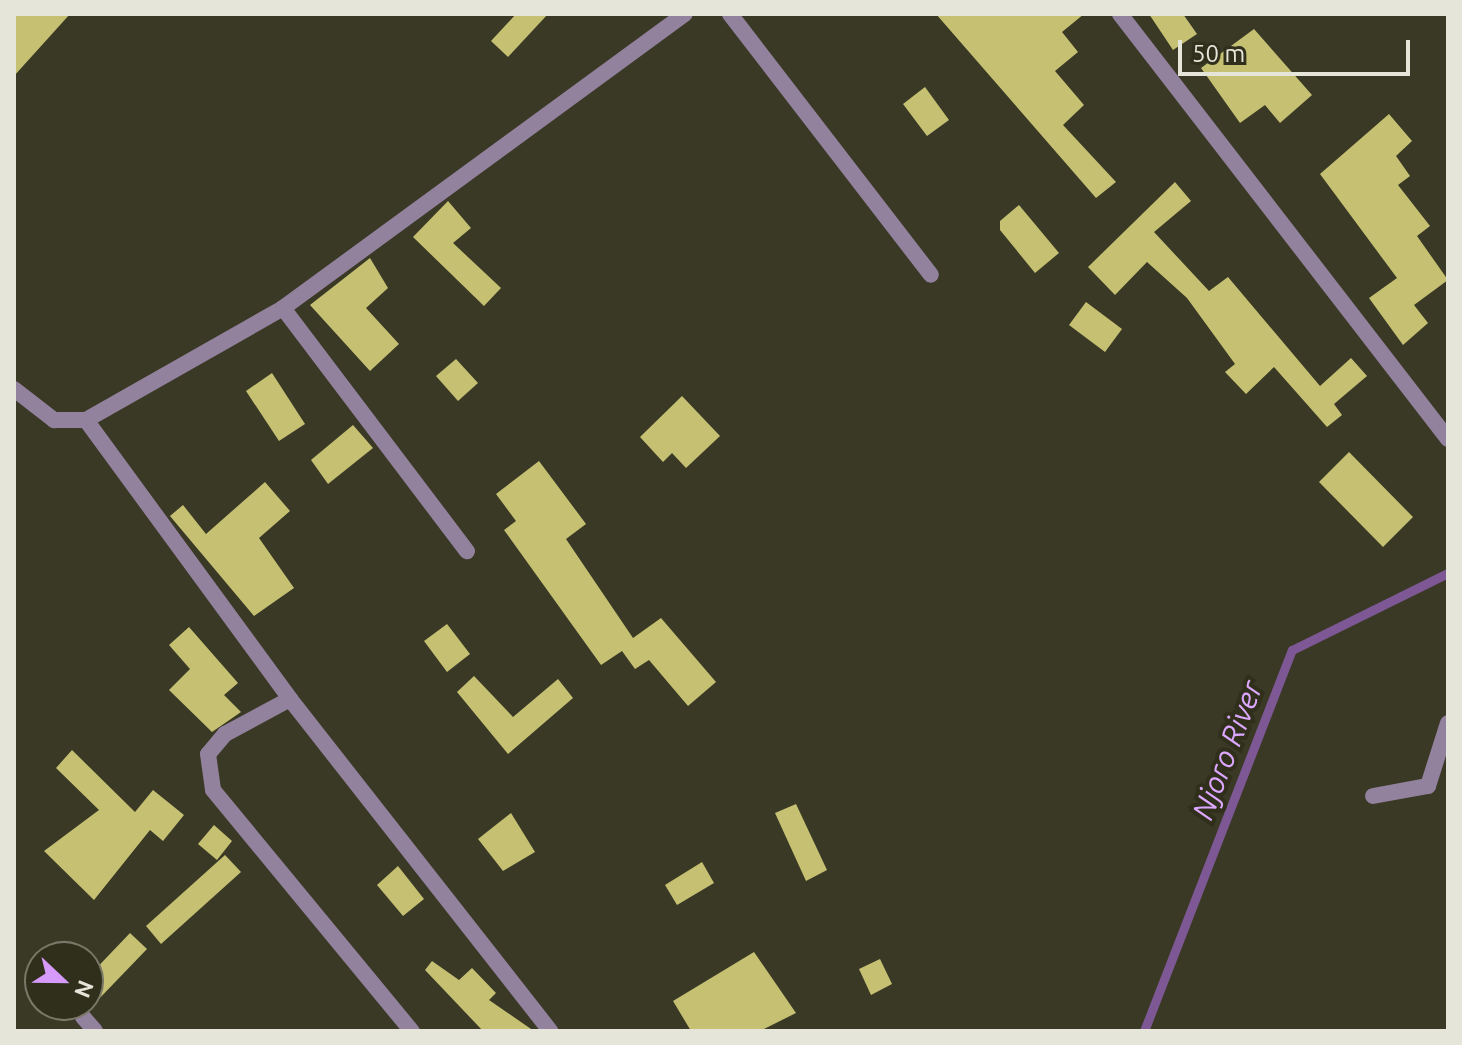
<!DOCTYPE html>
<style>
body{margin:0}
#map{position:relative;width:1462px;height:1045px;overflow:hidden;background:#3a3926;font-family:Ubuntu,sans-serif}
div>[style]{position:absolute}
.stream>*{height:9px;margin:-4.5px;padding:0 4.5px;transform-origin:4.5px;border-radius:4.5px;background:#7d5894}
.building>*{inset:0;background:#c6c172}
.street>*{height:16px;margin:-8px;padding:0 8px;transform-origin:8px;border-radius:8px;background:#93829e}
span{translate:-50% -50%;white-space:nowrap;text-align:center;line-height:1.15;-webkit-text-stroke:8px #302f1c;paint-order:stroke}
.water-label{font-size:30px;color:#dca7fe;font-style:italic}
.frame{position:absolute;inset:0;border:16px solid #e6e5da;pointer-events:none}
.north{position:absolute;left:24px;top:941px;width:80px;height:80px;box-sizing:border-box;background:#302f1c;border:2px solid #797868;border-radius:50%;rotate:112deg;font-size:22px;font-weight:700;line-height:32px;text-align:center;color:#e6e5da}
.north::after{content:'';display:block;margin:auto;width:28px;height:36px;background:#d69bfa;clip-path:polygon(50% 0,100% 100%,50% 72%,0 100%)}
.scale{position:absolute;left:1178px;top:40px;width:232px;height:36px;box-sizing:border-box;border:4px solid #e6e5da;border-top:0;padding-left:10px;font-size:24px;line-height:28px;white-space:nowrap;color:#e6e5da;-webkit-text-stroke:6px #302f1c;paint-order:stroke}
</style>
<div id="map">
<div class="stream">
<div style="left:1144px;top:1031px;width:409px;rotate:-68.8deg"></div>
<div style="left:1292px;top:650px;width:174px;rotate:-26.3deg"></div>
</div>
<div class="building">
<div style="clip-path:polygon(14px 14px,70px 14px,14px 76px)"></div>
<div style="clip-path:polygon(516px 14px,548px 14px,508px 57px,491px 41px)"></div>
<div style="clip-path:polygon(936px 14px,1084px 14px,1062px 32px,1078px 52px,1055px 71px,1084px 105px,1063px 125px,1116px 182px,1096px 198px)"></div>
<div style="clip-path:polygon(1149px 14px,1183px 14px,1197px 34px,1173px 50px)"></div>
<div style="clip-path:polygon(1254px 29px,1312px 95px,1280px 123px,1265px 105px,1240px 123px,1201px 68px)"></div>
<div style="clip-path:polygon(925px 87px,949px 120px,927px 136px,903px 104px)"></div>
<div style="clip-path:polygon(1389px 114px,1412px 141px,1396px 156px,1410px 176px,1398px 185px,1430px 226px,1417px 236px,1448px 280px,1414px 305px,1428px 323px,1403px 345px,1369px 298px,1397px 278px,1320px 174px)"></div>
<div style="clip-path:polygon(1175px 182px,1191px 201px,1154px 232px,1209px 291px,1228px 277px,1320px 386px,1351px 358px,1367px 376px,1334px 404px,1342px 415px,1327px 427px,1274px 367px,1246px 394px,1225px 372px,1235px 364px,1187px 298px,1147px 262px,1115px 295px,1088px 267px)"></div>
<div style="clip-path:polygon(448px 201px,471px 228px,453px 243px,501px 288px,484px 306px,413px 237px)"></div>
<div style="clip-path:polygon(1019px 205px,1059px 253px,1035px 273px,1000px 230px,1000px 221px)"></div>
<div style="clip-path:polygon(370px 258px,388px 288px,366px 308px,399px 344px,370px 371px,310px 305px)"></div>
<div style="clip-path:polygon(1086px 302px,1122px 329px,1105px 352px,1069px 325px)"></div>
<div style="clip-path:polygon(456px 359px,478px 383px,458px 401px,436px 376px)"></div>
<div style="clip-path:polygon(272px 373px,305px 424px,279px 441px,246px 391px)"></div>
<div style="clip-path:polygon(682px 396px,720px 436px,686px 468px,672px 453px,663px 462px,640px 437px)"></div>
<div style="clip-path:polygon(353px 425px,373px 448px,328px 484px,311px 460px)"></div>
<div style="clip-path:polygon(1349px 452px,1413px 517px,1383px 547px,1319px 482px)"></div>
<div style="clip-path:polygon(539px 461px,586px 524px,566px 539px,633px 638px,661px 618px,716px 682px,688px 706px,649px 660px,635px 669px,622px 651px,601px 665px,504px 530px,516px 521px,496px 494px)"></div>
<div style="clip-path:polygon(265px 482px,290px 511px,259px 538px,294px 588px,254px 616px,170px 516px,183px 505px,206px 534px)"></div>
<div style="clip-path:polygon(447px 624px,470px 654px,447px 672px,424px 641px)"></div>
<div style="clip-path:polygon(189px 627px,238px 683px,224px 695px,241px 712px,212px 732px,169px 690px,190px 669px,169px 645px)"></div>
<div style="clip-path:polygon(474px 676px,513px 717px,558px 679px,573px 698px,508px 754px,457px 692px)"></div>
<div style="clip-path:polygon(72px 750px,135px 812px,153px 790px,184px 815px,163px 841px,150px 830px,94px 900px,44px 851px,99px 810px,56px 768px)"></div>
<div style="clip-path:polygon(796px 804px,827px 870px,806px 881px,775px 813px)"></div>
<div style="clip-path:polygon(511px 813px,535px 852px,503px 871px,478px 839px)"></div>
<div style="clip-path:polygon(214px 825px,232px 841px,217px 860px,198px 844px)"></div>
<div style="clip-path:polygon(225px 855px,241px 872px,161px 944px,146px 926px)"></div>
<div style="clip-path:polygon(702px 862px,714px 883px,677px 905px,665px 885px)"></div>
<div style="clip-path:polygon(398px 866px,424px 899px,403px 916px,377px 885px)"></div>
<div style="clip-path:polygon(130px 933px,147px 949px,94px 1004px,88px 977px)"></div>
<div style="clip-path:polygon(754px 952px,796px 1013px,760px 1031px,691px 1031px,673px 1001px)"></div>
<div style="clip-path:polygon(880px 959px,892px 984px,871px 995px,859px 969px)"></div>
<div style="clip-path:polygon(432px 961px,459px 980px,472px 968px,496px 993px,489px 1000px,534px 1031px,483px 1031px,425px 970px)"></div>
</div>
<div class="street">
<div style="left:730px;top:14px;width:329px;rotate:52.4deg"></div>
<div style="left:1120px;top:14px;width:537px;rotate:52.34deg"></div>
<div style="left:283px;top:308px;width:305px;rotate:52.9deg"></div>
<div style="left:14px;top:389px;width:51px;rotate:37.8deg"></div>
<div style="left:54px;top:420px;width:32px"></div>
<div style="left:86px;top:420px;width:227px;rotate:-29.6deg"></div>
<div style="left:283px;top:308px;width:498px;rotate:-36.2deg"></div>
<div style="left:86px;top:420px;width:346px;rotate:53.8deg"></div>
<div style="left:290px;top:699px;width:422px;rotate:51.9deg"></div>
<div style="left:290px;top:699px;width:74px;rotate:151.7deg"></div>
<div style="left:225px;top:734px;width:26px;rotate:130deg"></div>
<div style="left:208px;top:754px;width:36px;rotate:82deg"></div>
<div style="left:213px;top:790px;width:313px;rotate:50.5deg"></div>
<div style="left:1373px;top:796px;width:56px;rotate:-10.3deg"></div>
<div style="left:1428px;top:786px;width:66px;rotate:-72.4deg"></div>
<div style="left:83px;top:1017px;width:18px;rotate:49deg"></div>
</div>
<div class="water-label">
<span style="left:1227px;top:750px;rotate:-69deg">Njoro River</span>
</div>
<div class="frame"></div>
<div class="north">N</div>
<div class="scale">50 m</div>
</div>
